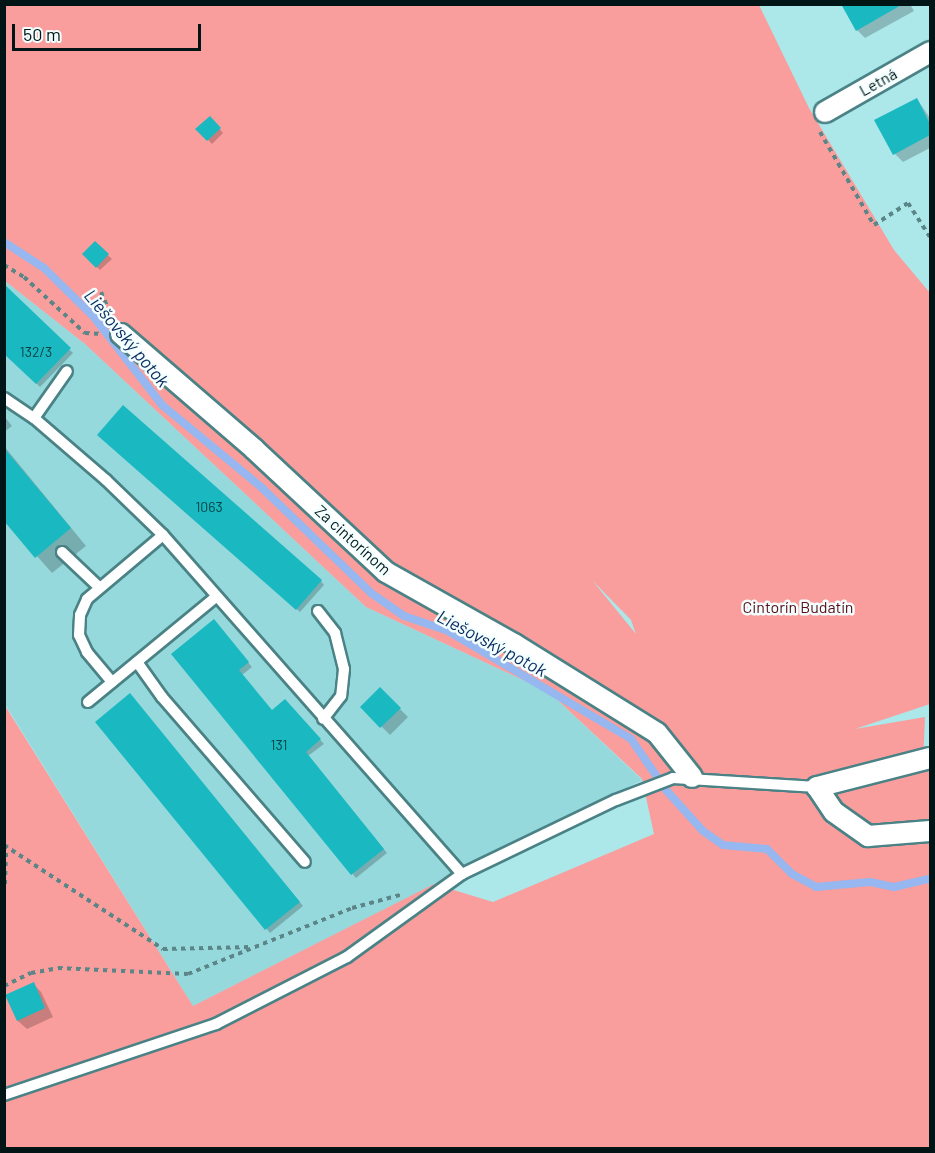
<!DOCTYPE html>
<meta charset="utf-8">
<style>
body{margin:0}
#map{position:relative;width:935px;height:1153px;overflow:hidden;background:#ace7ea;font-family:Barlow,sans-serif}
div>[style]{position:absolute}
.built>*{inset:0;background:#96d9dd}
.green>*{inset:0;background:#f99e9d}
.shadow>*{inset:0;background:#0003}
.stream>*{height:8px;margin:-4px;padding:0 4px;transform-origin:4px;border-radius:4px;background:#96b7ef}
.building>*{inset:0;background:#1ab8c0}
.path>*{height:4px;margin-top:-2px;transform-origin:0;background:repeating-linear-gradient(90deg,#5c8587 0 4.5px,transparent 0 9px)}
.roads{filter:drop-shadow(2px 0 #4a8285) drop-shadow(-2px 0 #4a8285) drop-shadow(0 2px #4a8285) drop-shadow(0 -2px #4a8285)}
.service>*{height:10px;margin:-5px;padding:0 5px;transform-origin:5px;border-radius:5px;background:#fff}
.minor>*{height:20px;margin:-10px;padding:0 10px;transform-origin:10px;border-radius:10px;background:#fff}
span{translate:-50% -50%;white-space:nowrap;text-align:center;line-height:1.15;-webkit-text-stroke:5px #f3fefe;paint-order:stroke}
.number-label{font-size:14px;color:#073e41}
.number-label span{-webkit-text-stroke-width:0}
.street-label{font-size:16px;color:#011517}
.park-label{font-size:16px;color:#5a0f18}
.water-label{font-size:18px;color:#07285f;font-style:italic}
.frame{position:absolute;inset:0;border:6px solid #011517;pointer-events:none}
.scale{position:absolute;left:12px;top:24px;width:189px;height:27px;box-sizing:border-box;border:3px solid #011517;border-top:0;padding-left:8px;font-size:18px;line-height:21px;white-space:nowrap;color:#011517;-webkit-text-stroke:4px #f3fefe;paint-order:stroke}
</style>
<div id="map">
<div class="built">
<div style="clip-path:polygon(5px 281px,85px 344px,366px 607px,549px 692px,642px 780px,193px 1006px,5px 704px)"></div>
</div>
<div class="green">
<div style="clip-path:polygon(evenodd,5px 5px,759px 5px,809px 108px,894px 250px,930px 293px,930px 704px,855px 729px,925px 717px,923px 765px,930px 768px,930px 1148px,5px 1148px,4px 704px,193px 1006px,434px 884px,493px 902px,654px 834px,642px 779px,549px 692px,366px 607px,85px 344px,5px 281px,5px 5px,592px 580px,631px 620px,636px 634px,592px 580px)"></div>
</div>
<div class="shadow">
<div style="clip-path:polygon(842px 4px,910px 4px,914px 11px,865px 38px,857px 30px)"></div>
<div style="clip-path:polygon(917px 99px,930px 118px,930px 148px,903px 162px,895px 154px)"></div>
<div style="clip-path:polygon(210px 118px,223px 133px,212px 144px,198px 129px)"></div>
<div style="clip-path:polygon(95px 243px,112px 259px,100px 270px,84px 254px)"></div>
<div style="clip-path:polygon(4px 286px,73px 353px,40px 387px,4px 352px)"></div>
<div style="clip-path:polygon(4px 416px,12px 426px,4px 432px)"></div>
<div style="clip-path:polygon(102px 438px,321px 581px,324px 585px,300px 612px)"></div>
<div style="clip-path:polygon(4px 446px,86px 546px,52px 573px,4px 519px)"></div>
<div style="clip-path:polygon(217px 625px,252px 667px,242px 675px,272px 712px,285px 702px,324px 744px,308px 756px,387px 853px,356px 878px,173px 654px)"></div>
<div style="clip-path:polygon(380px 689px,408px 717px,390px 735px,362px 707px)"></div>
<div style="clip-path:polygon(134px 699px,303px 906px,270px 933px,97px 722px)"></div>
<div style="clip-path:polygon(33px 984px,41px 992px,53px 1017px,27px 1029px,18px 1021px,7px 996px)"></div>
</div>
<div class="stream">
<div style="left:4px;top:242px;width:48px;rotate:33deg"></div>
<div style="left:44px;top:268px;width:69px;rotate:44.4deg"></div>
<div style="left:93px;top:316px;width:113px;rotate:52.2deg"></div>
<div style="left:162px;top:405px;width:129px;rotate:39.6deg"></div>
<div style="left:261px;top:487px;width:153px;rotate:43.9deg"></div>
<div style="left:371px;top:593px;width:40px;rotate:34.9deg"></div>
<div style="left:404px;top:616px;width:46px;rotate:18.8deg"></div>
<div style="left:448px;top:631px;width:212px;rotate:30.5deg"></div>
<div style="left:631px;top:739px;width:62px;rotate:55.5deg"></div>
<div style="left:666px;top:790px;width:55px;rotate:47.9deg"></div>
<div style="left:703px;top:831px;width:24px;rotate:35deg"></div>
<div style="left:723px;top:845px;width:44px;rotate:5.2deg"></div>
<div style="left:767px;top:849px;width:35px;rotate:45deg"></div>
<div style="left:792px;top:874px;width:27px;rotate:28deg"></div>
<div style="left:816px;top:887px;width:54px;rotate:-5.3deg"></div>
<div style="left:870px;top:882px;width:25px;rotate:12deg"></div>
<div style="left:894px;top:887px;width:37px;rotate:-13deg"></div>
</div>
<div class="building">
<div style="clip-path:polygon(841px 4px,903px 4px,856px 31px)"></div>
<div style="clip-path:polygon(917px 98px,930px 124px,930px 135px,893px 155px,874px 120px)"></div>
<div style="clip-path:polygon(210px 116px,221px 128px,207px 141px,195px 129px)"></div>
<div style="clip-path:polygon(95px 241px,109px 254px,96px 268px,82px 254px)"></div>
<div style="clip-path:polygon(4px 284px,71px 348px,36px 384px,4px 354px)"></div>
<div style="clip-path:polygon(123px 405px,322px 580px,296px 610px,97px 435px)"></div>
<div style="clip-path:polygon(4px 448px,71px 528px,35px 558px,4px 521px)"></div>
<div style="clip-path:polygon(214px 619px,249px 662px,239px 670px,272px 710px,285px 699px,321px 739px,306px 752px,384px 849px,351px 875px,171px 654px)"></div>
<div style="clip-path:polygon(380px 687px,401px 708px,380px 728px,360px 707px)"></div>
<div style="clip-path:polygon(130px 693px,300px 902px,265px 930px,95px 722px)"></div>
<div style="clip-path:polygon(34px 982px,45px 1008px,17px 1021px,5px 995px)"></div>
</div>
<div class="path">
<div style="left:820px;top:132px;width:108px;rotate:59.9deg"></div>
<div style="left:874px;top:225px;width:40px;rotate:-32.9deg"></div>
<div style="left:908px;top:203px;width:40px;rotate:57.1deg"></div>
<div style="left:4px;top:265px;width:23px;rotate:31deg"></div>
<div style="left:24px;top:277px;width:83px;rotate:42.6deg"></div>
<div style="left:85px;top:333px;width:17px;rotate:3deg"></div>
<div style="left:101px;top:292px;width:25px;rotate:67deg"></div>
<div style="left:4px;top:845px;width:190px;rotate:33.2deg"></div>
<div style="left:163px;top:949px;width:88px;rotate:-1.3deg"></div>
<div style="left:5px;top:884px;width:37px;rotate:-88deg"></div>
<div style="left:4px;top:986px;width:30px;rotate:-26deg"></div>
<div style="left:31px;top:973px;width:27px;rotate:-10deg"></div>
<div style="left:58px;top:968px;width:130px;rotate:2.6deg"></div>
<div style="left:188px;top:974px;width:177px;rotate:-21.9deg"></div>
<div style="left:352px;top:908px;width:50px;rotate:-15.2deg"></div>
</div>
<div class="roads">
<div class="service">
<div style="left:4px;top:398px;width:36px;rotate:34deg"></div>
<div style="left:34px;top:418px;width:95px;rotate:40.7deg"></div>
<div style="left:106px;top:480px;width:79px;rotate:44deg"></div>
<div style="left:163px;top:535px;width:452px;rotate:48.6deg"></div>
<div style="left:34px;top:418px;width:57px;rotate:-54.9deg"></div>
<div style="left:62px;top:552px;width:51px;rotate:43.4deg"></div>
<div style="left:318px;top:611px;width:28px;rotate:52deg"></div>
<div style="left:335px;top:633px;width:37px;rotate:76deg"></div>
<div style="left:344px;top:669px;width:27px;rotate:96deg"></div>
<div style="left:341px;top:696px;width:29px;rotate:128deg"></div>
<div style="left:137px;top:662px;width:43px;rotate:54.5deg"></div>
<div style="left:162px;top:697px;width:218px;rotate:49.1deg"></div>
<div style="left:112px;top:682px;width:39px;rotate:-130deg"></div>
<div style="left:87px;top:652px;width:19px;rotate:-115deg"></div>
<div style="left:79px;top:635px;width:20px;rotate:-87deg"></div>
<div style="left:80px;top:615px;width:17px;rotate:-66deg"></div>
<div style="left:87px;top:599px;width:99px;rotate:-40.1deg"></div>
<div style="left:88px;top:702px;width:166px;rotate:-39.4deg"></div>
<div style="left:4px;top:1095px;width:224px;rotate:-18.5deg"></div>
<div style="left:216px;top:1024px;width:147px;rotate:-27.1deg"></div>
<div style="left:347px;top:957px;width:142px;rotate:-35.8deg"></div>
<div style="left:462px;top:874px;width:171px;rotate:-25.7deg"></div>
<div style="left:616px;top:800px;width:61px;rotate:-21.1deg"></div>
<div style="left:673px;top:778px;width:144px;rotate:3.6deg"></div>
</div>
<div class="minor">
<div style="left:825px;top:112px;width:121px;rotate:-29.7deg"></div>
<div style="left:121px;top:334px;width:176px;rotate:40.8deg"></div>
<div style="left:254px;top:449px;width:180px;rotate:43deg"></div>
<div style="left:386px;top:572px;width:147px;rotate:29.4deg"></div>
<div style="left:514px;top:644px;width:168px;rotate:31.9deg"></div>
<div style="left:657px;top:733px;width:56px;rotate:51.5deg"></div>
<div style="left:930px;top:758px;width:117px;rotate:165.6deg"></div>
<div style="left:817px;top:787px;width:30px;rotate:56deg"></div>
<div style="left:834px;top:812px;width:42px;rotate:35.2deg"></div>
<div style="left:868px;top:836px;width:62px;rotate:-4.6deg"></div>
</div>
</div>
<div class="number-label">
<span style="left:36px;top:352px">132/3</span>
<span style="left:209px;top:507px">1063</span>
<span style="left:279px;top:745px">131</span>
</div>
<div class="street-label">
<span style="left:878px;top:82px;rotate:-29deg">Letná</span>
<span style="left:353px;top:540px;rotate:42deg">Za cintorínom</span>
</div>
<div class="park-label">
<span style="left:798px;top:607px">Cintorín Budatín</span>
</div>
<div class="water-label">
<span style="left:127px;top:338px;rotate:50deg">Liešovský potok</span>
<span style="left:492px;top:643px;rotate:28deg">Liešovský potok</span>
</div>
<div class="frame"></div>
<div class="scale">50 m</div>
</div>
